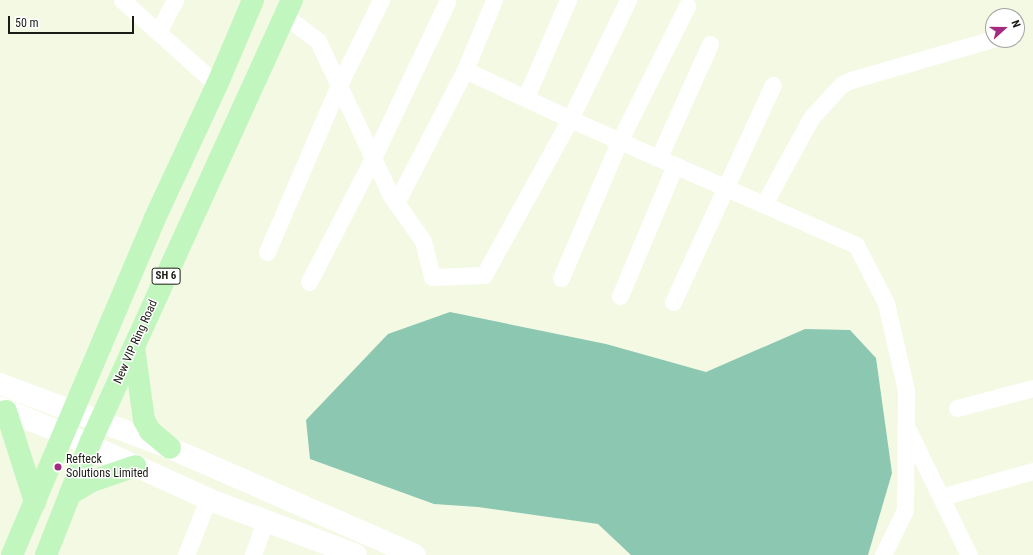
<!DOCTYPE html>
<style>
body{margin:0}
#map{position:relative;width:1033px;height:555px;overflow:hidden;background:#f4f9e4;font-family:"Roboto Condensed",sans-serif}
div>[style]{position:absolute}
.water>*{inset:0;background:#8cc7b2}
.street>*{height:17px;margin:-8.5px;padding:0 8.5px;transform-origin:8.5px;border-radius:8.5px;background:#fff}
.secondary>*{height:22px;margin:-11px;padding:0 11px;transform-origin:11px;border-radius:11px;background:#fff}
.primary>*{height:22px;margin:-11px;padding:0 11px;transform-origin:11px;border-radius:11px;background:#c1f6be}
.dots>*{width:11px;height:11px;translate:-50% -50%;box-sizing:border-box;border:2px solid #fff;border-radius:50%}
span{translate:-50% -50%;white-space:nowrap;text-align:center;line-height:1.15;-webkit-text-stroke:3px #fff;paint-order:stroke}
.shield-label span{padding:1px 3px;background:#fff;border:1px solid;border-radius:3px;-webkit-text-stroke-width:0}
.shield-label{font-size:11px;color:#1a1b14;font-weight:700}
.street-label{font-size:12px;color:#1a1b14}
.poi-label{font-size:12px;color:#1a1b14}
.left{translate:0 -50%;text-align:left}
.north{position:absolute;left:985px;top:8px;width:40px;height:40px;box-sizing:border-box;background:#fff;border:1px solid #a3a4a1;border-radius:50%;rotate:69deg;font-size:11px;font-weight:700;line-height:16px;text-align:center;color:#1a1b14}
.north::after{content:'';display:block;margin:auto;width:14px;height:18px;background:#a42a7f;clip-path:polygon(50% 0,100% 100%,50% 72%,0 100%)}
.scale{position:absolute;left:8px;top:16px;width:126px;height:18px;box-sizing:border-box;border:2px solid #1a1b14;border-top:0;padding-left:5px;font-size:12px;line-height:14px;white-space:nowrap;color:#1a1b14;-webkit-text-stroke:3px #fff;paint-order:stroke}
</style>
<div id="map">
<div class="water">
<div style="clip-path:polygon(450px 312px,606px 344px,706px 372px,805px 329px,850px 330px,876px 358px,892px 473px,868px 555px,631px 555px,598px 524px,478px 507px,434px 504px,310px 459px,306px 420px,388px 334px)"></div>
</div>
<div class="street">
<div style="left:122px;top:0;width:127px;rotate:41.8deg"></div>
<div style="left:284px;top:15px;width:43px;rotate:37.4deg"></div>
<div style="left:318px;top:41px;width:169px;rotate:64.8deg"></div>
<div style="left:390px;top:194px;width:57px;rotate:54.9deg"></div>
<div style="left:423px;top:241px;width:37px;rotate:76deg"></div>
<div style="left:432px;top:277px;width:52px;rotate:-2.2deg"></div>
<div style="left:484px;top:275px;width:178px;rotate:-61.1deg"></div>
<div style="left:570px;top:119px;width:132px;rotate:-64deg"></div>
<div style="left:158px;top:32px;width:36px;rotate:-62deg"></div>
<div style="left:465px;top:70px;width:76px;rotate:-67.5deg"></div>
<div style="left:526px;top:97px;width:106px;rotate:-66.6deg"></div>
<div style="left:659px;top:157px;width:124px;rotate:-65.7deg"></div>
<div style="left:396px;top:203px;width:150px;rotate:-62.6deg"></div>
<div style="left:465px;top:70px;width:116px;rotate:25deg"></div>
<div style="left:570px;top:119px;width:313px;rotate:23.8deg"></div>
<div style="left:856px;top:245px;width:65px;rotate:62.7deg"></div>
<div style="left:886px;top:303px;width:89px;rotate:77.1deg"></div>
<div style="left:906px;top:390px;width:120px;rotate:90.5deg"></div>
<div style="left:905px;top:510px;width:50px;rotate:116.1deg"></div>
<div style="left:764px;top:204px;width:98px;rotate:-61.3deg"></div>
<div style="left:811px;top:118px;width:45px;rotate:-47.7deg"></div>
<div style="left:841px;top:85px;width:11px;rotate:-27deg"></div>
<div style="left:851px;top:80px;width:148px;rotate:-16.1deg"></div>
<div style="left:267px;top:252px;width:182px;rotate:-66.7deg"></div>
<div style="left:339px;top:85px;width:95px;rotate:-63.7deg"></div>
<div style="left:561px;top:278px;width:150px;rotate:-66.9deg"></div>
<div style="left:620px;top:140px;width:150px;rotate:-63.4deg"></div>
<div style="left:309px;top:282px;width:140px;rotate:-62.7deg"></div>
<div style="left:373px;top:158px;width:173px;rotate:-64.6deg"></div>
<div style="left:620px;top:296px;width:142px;rotate:-67.2deg"></div>
<div style="left:673px;top:302px;width:239px;rotate:-65.3deg"></div>
<div style="left:957px;top:408px;width:79px;rotate:-14.7deg"></div>
<div style="left:908px;top:430px;width:139px;rotate:64deg"></div>
<div style="left:941px;top:497px;width:96px;rotate:-15.8deg"></div>
<div style="left:186px;top:555px;width:60px;rotate:-68.6deg"></div>
<div style="left:253px;top:555px;width:37px;rotate:-71deg"></div>
</div>
<div class="secondary">
<div style="left:0;top:384px;width:182px;rotate:20.6deg"></div>
<div style="left:170px;top:448px;width:267px;rotate:23.6deg"></div>
<div style="left:0;top:408px;width:70px;rotate:21.8deg"></div>
<div style="left:65px;top:434px;width:157px;rotate:24.4deg"></div>
<div style="left:208px;top:499px;width:158px;rotate:20.7deg"></div>
</div>
<div class="primary">
<div style="left:134px;top:347px;width:74px;rotate:82.2deg"></div>
<div style="left:144px;top:420px;width:13px;rotate:61deg"></div>
<div style="left:150px;top:431px;width:26px;rotate:40deg"></div>
<div style="left:6px;top:411px;width:96px;rotate:72.3deg"></div>
<div style="left:70px;top:494px;width:26px;rotate:-31deg"></div>
<div style="left:92px;top:481px;width:46px;rotate:-18.8deg"></div>
<div style="left:12px;top:555px;width:364px;rotate:-67deg"></div>
<div style="left:154px;top:220px;width:149px;rotate:-65deg"></div>
<div style="left:217px;top:85px;width:92px;rotate:-67deg"></div>
<div style="left:46px;top:555px;width:123px;rotate:-68.5deg"></div>
<div style="left:91px;top:441px;width:485px;rotate:-65.5deg"></div>
</div>
<div class="dots">
<div style="left:58px;top:467px;background:#a42a7f"></div>
</div>
<div class="shield-label">
<span style="left:166px;top:276px">SH 6</span>
</div>
<div class="street-label">
<span style="left:136px;top:342px;rotate:-66deg">New VIP Ring Road</span>
</div>
<div class="poi-label">
<span class="left" style="left:66px;top:467px">Refteck<br>Solutions Limited</span>
</div>
<div class="north">N</div>
<div class="scale">50 m</div>
</div>
